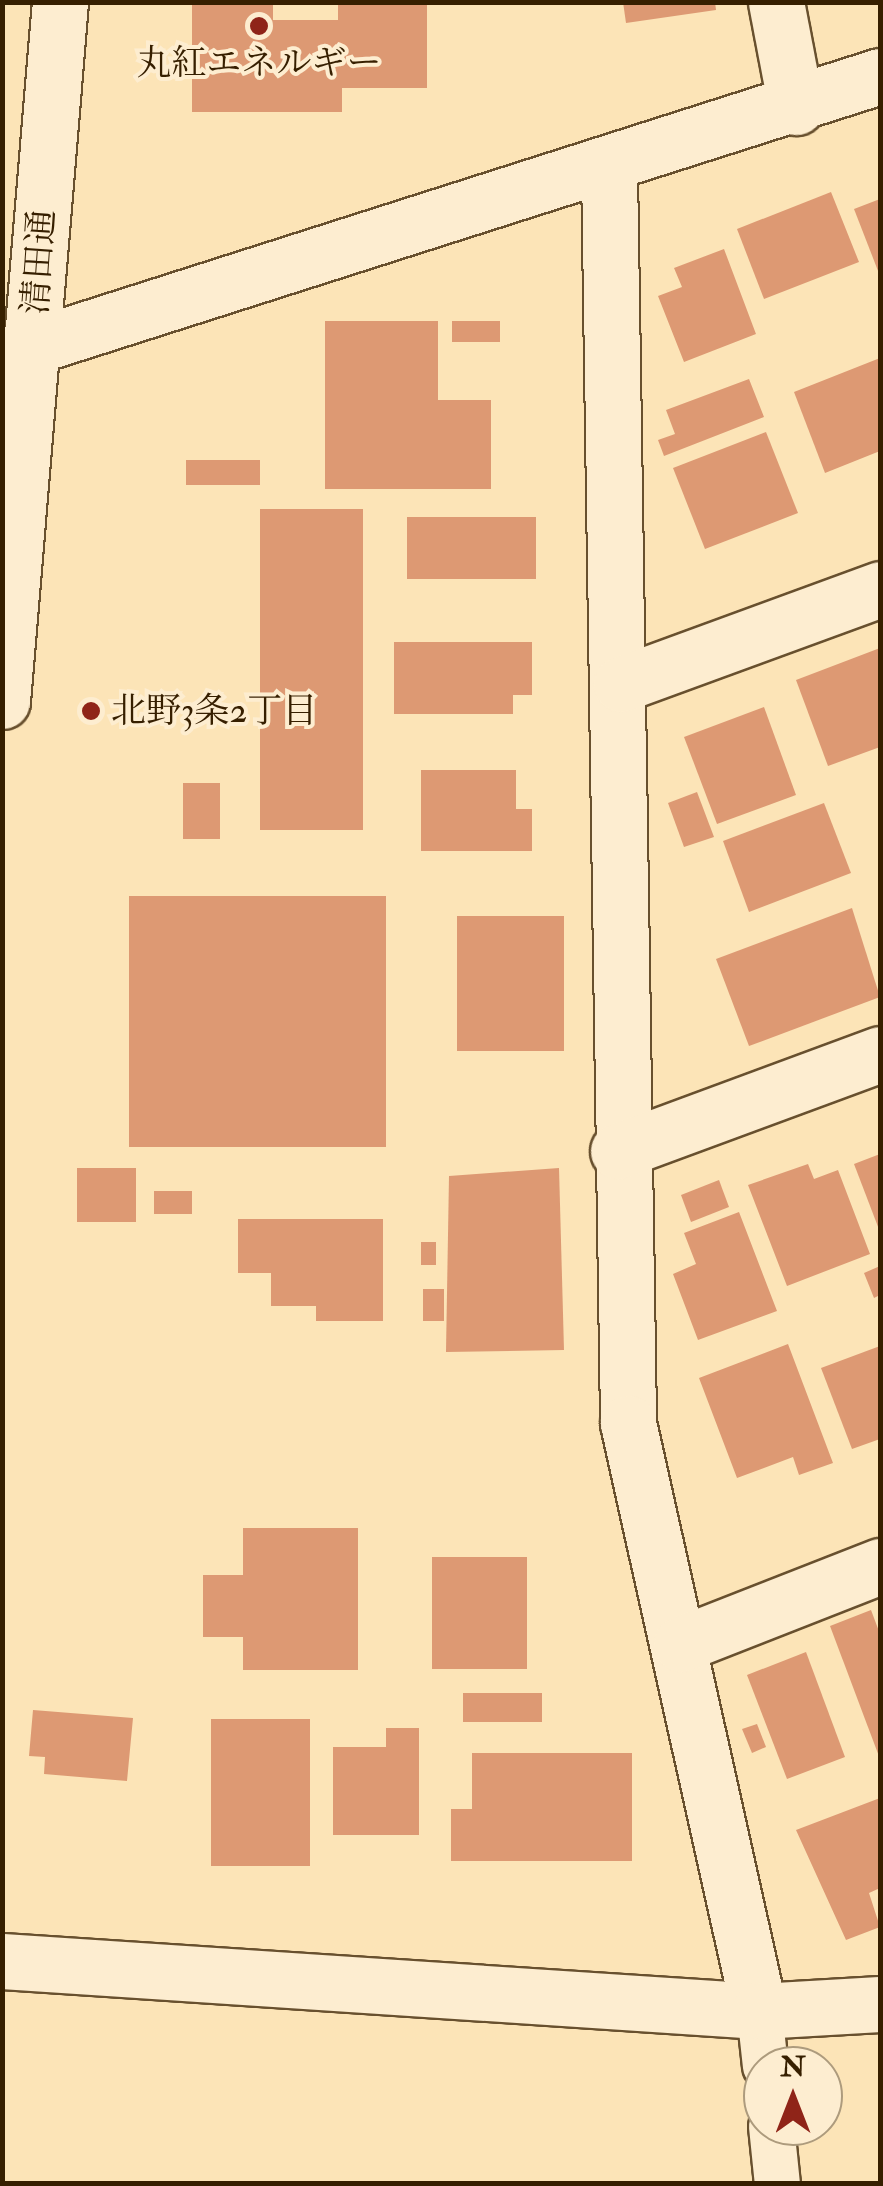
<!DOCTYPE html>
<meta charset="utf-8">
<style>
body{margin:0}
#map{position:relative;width:883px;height:2186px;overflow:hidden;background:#fce4b7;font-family:"IM FELL Double Pica","Noto Serif JP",serif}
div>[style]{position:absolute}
.building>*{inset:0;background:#dd9973}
.roads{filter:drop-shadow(2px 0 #68502e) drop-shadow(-2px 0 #68502e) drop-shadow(0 2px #68502e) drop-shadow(0 -2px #68502e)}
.service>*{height:45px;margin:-22.5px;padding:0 22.5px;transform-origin:22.5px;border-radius:22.5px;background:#fdedd0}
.minor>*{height:55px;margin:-27.5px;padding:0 27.5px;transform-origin:27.5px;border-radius:27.5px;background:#fdedd0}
.tertiary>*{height:55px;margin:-27.5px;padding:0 27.5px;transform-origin:27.5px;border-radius:27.5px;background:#fdedd0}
.dots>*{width:28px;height:28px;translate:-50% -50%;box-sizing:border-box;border:5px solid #fdedd0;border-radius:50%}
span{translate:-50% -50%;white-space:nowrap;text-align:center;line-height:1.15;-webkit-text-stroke:8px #fdedd0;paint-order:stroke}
.poi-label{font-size:35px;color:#361f00}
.left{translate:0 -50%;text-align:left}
.street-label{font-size:35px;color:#361f00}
.frame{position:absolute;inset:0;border:5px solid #361f00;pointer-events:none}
.north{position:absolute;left:743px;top:2046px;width:100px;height:100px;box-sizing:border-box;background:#fdedd0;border:2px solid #ad9b7d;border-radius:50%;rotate:0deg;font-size:28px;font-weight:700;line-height:40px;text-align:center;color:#361f00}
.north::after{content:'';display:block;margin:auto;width:35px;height:45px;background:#8f2418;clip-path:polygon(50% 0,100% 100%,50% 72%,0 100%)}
</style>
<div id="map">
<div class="building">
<div style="clip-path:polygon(192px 2px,273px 2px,273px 20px,338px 20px,338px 2px,427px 2px,427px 88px,342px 88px,342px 112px,192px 112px)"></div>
<div style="clip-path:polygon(623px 2px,715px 2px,716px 10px,626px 23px)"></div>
<div style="clip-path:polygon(831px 192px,859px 262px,764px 299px,737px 229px)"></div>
<div style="clip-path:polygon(880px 199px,880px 276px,854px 209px)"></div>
<div style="clip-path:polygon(724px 249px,756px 334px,684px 362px,658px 296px,682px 287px,674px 268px)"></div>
<div style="clip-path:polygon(325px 321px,438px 321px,438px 400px,491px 400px,491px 489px,325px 489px)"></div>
<div style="clip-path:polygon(452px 321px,500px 321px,500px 342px,452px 342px)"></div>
<div style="clip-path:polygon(880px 358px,880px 451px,825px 473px,794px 392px)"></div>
<div style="clip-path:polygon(749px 379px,764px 417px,664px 456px,658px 440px,675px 434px,666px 410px)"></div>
<div style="clip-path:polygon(766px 432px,798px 513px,705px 549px,673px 468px)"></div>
<div style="clip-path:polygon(186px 460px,260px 460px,260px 485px,186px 485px)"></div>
<div style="clip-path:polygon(260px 509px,363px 509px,363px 830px,260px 830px)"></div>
<div style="clip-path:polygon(407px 517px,536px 517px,536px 579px,407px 579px)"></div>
<div style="clip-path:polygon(394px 642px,532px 642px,532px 695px,513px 695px,513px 714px,394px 714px)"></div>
<div style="clip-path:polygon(880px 648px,880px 747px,828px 766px,796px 680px)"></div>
<div style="clip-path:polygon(764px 707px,796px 795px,717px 824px,684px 737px)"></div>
<div style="clip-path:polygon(421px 770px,516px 770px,516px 809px,532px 809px,532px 851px,421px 851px)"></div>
<div style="clip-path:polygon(183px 783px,220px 783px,220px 839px,183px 839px)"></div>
<div style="clip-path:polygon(697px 792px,714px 837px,684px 847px,668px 803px)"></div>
<div style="clip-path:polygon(824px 803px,851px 873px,749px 912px,723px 841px)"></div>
<div style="clip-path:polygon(129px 896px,386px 896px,386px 1147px,129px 1147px)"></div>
<div style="clip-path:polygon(852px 908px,880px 997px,749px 1046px,716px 959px)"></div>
<div style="clip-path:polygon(457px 916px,564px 916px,564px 1051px,457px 1051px)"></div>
<div style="clip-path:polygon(880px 1154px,880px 1232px,854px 1164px)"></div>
<div style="clip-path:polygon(808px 1164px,814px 1179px,838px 1170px,870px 1254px,787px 1286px,748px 1185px)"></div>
<div style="clip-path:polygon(77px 1168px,136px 1168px,136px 1222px,77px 1222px)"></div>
<div style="clip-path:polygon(559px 1168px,564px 1350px,446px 1352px,449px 1176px)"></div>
<div style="clip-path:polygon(719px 1180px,729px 1207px,691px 1222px,681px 1195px)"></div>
<div style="clip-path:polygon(154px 1191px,192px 1191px,192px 1214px,154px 1214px)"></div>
<div style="clip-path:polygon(739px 1212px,777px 1311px,698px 1340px,673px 1274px,696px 1264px,684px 1233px)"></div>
<div style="clip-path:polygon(238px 1219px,383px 1219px,383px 1321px,316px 1321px,316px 1306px,271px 1306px,271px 1273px,238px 1273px)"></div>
<div style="clip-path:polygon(421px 1242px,436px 1242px,436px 1265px,421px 1265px)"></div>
<div style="clip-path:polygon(880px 1266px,880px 1295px,874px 1298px,864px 1273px)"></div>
<div style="clip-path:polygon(423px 1289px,444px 1289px,444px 1321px,423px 1321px)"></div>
<div style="clip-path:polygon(788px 1344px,833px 1463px,799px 1475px,793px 1457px,737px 1478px,699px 1378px)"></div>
<div style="clip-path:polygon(880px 1346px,880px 1439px,852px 1449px,821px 1368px)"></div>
<div style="clip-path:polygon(243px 1528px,358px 1528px,358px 1670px,243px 1670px,243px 1637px,203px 1637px,203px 1575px,243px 1575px)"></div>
<div style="clip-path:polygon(432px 1557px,527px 1557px,527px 1669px,432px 1669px)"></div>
<div style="clip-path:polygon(871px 1610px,880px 1634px,880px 1759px,830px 1626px)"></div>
<div style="clip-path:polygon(806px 1652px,845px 1757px,787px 1779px,747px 1675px)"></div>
<div style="clip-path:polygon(463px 1693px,542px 1693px,542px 1722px,463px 1722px)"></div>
<div style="clip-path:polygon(33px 1710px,133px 1718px,127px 1781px,44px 1774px,45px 1757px,29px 1756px)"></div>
<div style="clip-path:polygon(211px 1719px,310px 1719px,310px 1866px,211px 1866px)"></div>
<div style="clip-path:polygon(757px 1724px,766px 1747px,752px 1753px,742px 1729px)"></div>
<div style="clip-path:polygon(386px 1728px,419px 1728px,419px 1835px,333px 1835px,333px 1747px,386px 1747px)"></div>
<div style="clip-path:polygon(472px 1753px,632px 1753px,632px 1861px,451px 1861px,451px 1809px,472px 1809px)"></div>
<div style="clip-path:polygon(880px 1798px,880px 1888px,869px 1893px,880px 1927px,846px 1940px,796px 1830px)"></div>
</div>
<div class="roads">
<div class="service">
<div style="left:759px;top:2011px;width:55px;rotate:83.8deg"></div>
<div style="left:771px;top:2126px;width:58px;rotate:84.1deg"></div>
</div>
<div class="minor">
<div style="left:776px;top:2px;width:107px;rotate:79.2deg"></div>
<div style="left:609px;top:169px;width:1254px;rotate:89.13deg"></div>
<div style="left:628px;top:1423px;width:602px;rotate:77.44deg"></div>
<div style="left:621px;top:684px;width:276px;rotate:-20.1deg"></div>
<div style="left:618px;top:1151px;width:279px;rotate:-20.3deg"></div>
<div style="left:681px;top:1644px;width:214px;rotate:-21.4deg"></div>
<div style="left:2px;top:1961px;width:759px;rotate:3.78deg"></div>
<div style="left:759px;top:2011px;width:121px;rotate:-3.3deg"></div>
</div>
<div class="tertiary">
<div style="left:2px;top:356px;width:922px;rotate:-17.69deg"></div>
<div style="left:2px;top:701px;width:701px;rotate:-85.26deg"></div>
</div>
</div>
<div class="dots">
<div style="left:259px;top:26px;background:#8f2418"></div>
<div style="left:91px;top:711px;background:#8f2418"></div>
</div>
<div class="poi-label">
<span style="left:259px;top:63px">丸紅エネルギー</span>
<span class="left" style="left:111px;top:711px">北野3条2丁目</span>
</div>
<div class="street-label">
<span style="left:39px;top:262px;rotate:-86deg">清田通</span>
</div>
<div class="frame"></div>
<div class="north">N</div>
</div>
